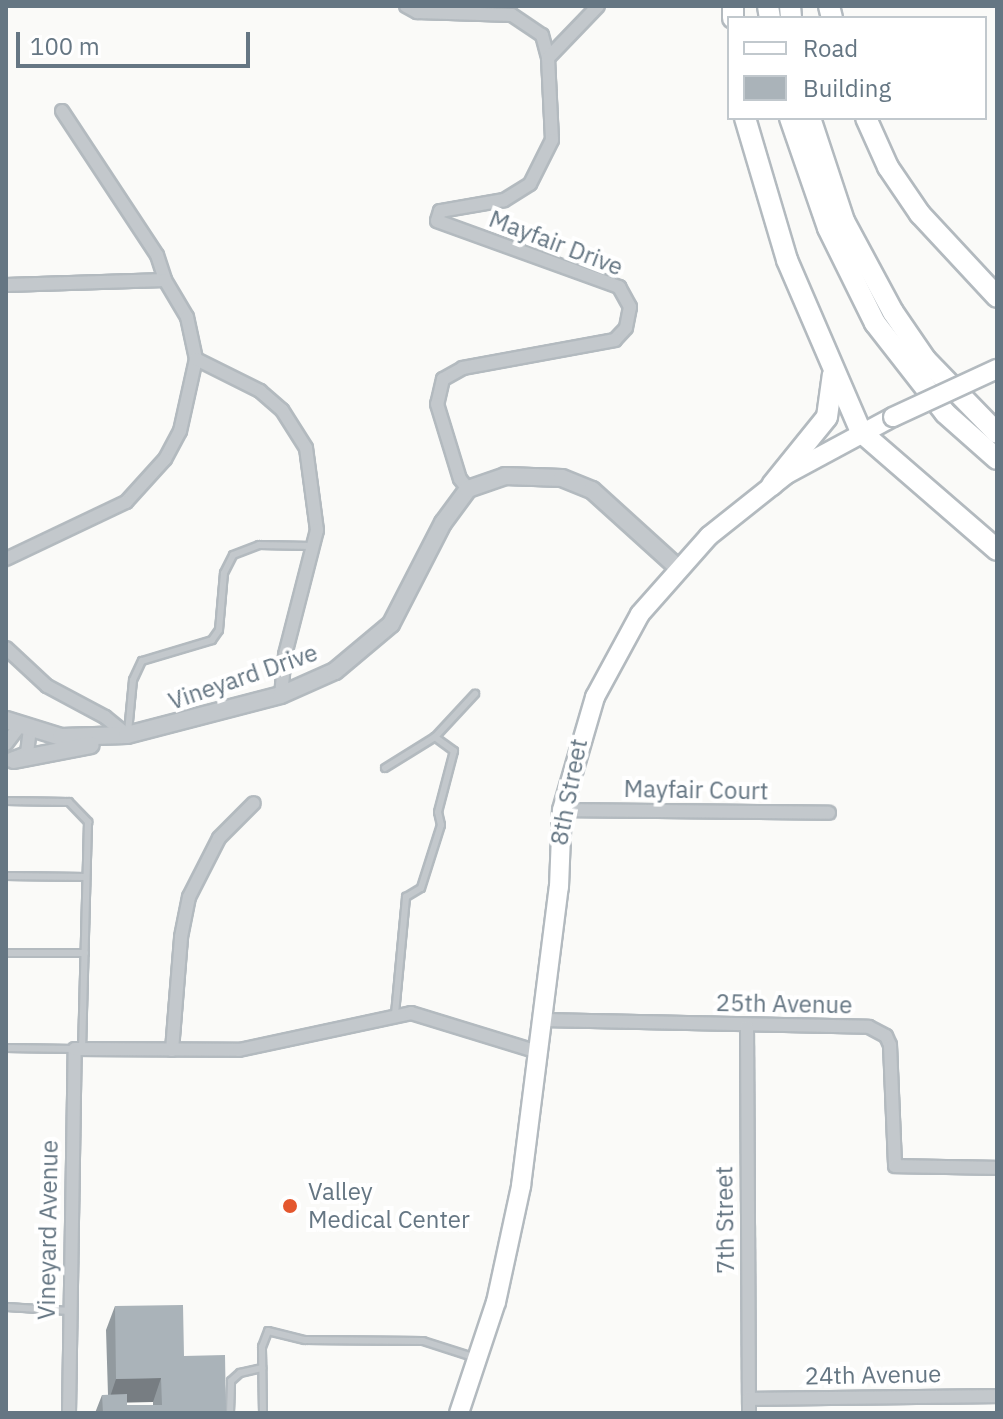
<!DOCTYPE html>
<style>
body{margin:0}
#map{position:relative;width:1003px;height:1419px;overflow:hidden;background:#fafaf8;font-family:"IBM Plex Sans",sans-serif}
div>[style]{position:absolute}
.roads{filter:drop-shadow(2px 0 #b3babf) drop-shadow(-2px 0 #b3babf) drop-shadow(0 2px #b3babf) drop-shadow(0 -2px #b3babf)}
.service>*{height:6px;margin:-3px;padding:0 3px;transform-origin:3px;border-radius:3px;background:#c3c8cc}
.minor>*{height:12px;margin:-6px;padding:0 6px;transform-origin:6px;border-radius:6px;background:#c3c8cc}
.tertiary>*{height:16px;margin:-8px;padding:0 8px;transform-origin:8px;border-radius:8px;background:#c3c8cc}
.secondary>*{height:18px;margin:-9px;padding:0 9px;transform-origin:9px;border-radius:9px;background:#fff}
.primary>*{height:20px;margin:-10px;padding:0 10px;transform-origin:10px;border-radius:10px;background:#fff}
.bridges{filter:drop-shadow(2px 0 #b3babf) drop-shadow(-2px 0 #b3babf) drop-shadow(0 2px #b3babf) drop-shadow(0 -2px #b3babf)}
.secondary-bridge>*{height:18px;margin:-9px;padding:0 9px;transform-origin:9px;border-radius:9px;background:#fff}
.wall>*{inset:0;background:#929a9f}
.shaded-wall>*{inset:0;background:#777d82}
.building>*{inset:0;background:#aab3b9}
.dots>*{width:22px;height:22px;translate:-50% -50%;box-sizing:border-box;border:4px solid #fff;border-radius:50%}
span{translate:-50% -50%;white-space:nowrap;text-align:center;line-height:1.15;-webkit-text-stroke:8px #fff;paint-order:stroke}
.street-label{font-size:24px;color:#657683}
.poi-label{font-size:24px;color:#657683}
.left{translate:0 -50%;text-align:left}
.frame{position:absolute;inset:0;border:8px solid #657683;pointer-events:none}
.legend{position:absolute;left:727px;top:16px;width:260px;height:104px;box-sizing:border-box;background:#fff;border:2px solid #c1c8cd;margin:0;padding:10px 14px;list-style:none;font-size:24px;color:#657683}
.legend li{display:flex;align-items:center;gap:16px;height:40px}
.legend b{width:40px;border:2px solid #c1c8cd}
.scale{position:absolute;left:16px;top:32px;width:234px;height:36px;box-sizing:border-box;border:4px solid #657683;border-top:0;padding-left:10px;font-size:24px;line-height:28px;white-space:nowrap;color:#657683;-webkit-text-stroke:6px #fff;paint-order:stroke}
</style>
<div id="map">
<div class="roads">
<div class="service">
<div style="left:128px;top:732px;width:52px;rotate:-84.5deg"></div>
<div style="left:133px;top:680px;width:21px;rotate:-65deg"></div>
<div style="left:142px;top:661px;width:73px;rotate:-16.7deg"></div>
<div style="left:212px;top:640px;width:12px;rotate:-55deg"></div>
<div style="left:219px;top:630px;width:57px;rotate:-85deg"></div>
<div style="left:224px;top:573px;width:20px;rotate:-63deg"></div>
<div style="left:233px;top:555px;width:28px;rotate:-21deg"></div>
<div style="left:259px;top:545px;width:53px;rotate:1.1deg"></div>
<div style="left:385px;top:768px;width:59px;rotate:-31.8deg"></div>
<div style="left:435px;top:737px;width:59px;rotate:-47.1deg"></div>
<div style="left:6px;top:801px;width:63px;rotate:0.9deg"></div>
<div style="left:69px;top:802px;width:28px;rotate:46deg"></div>
<div style="left:88px;top:822px;width:227px;rotate:91.5deg"></div>
<div style="left:6px;top:876px;width:80px;rotate:0.7deg"></div>
<div style="left:6px;top:953px;width:79px"></div>
<div style="left:395px;top:1014px;width:118px;rotate:-84.6deg"></div>
<div style="left:406px;top:897px;width:17px;rotate:-31deg"></div>
<div style="left:421px;top:888px;width:66px;rotate:-72.4deg"></div>
<div style="left:441px;top:825px;width:13px;rotate:-103deg"></div>
<div style="left:438px;top:812px;width:63px;rotate:-75.3deg"></div>
<div style="left:454px;top:751px;width:24px;rotate:-144deg"></div>
<div style="left:6px;top:1048px;width:69px;rotate:0.8deg"></div>
<div style="left:6px;top:1307px;width:65px;rotate:3.5deg"></div>
<div style="left:230px;top:1413px;width:32px;rotate:-88deg"></div>
<div style="left:231px;top:1381px;width:12px;rotate:-42deg"></div>
<div style="left:240px;top:1373px;width:23px;rotate:-13deg"></div>
<div style="left:263px;top:1413px;width:66px;rotate:-90.9deg"></div>
<div style="left:262px;top:1347px;width:17px;rotate:-69deg"></div>
<div style="left:268px;top:1331px;width:38px;rotate:14deg"></div>
<div style="left:305px;top:1340px;width:118px;rotate:0.5deg"></div>
<div style="left:423px;top:1341px;width:52px;rotate:17.7deg"></div>
</div>
<div class="minor">
<div style="left:406px;top:6px;width:13px;rotate:29deg"></div>
<div style="left:417px;top:12px;width:95px;rotate:1.8deg"></div>
<div style="left:512px;top:15px;width:36px;rotate:34deg"></div>
<div style="left:542px;top:35px;width:24px;rotate:75deg"></div>
<div style="left:548px;top:58px;width:82px;rotate:87.2deg"></div>
<div style="left:552px;top:140px;width:49px;rotate:116.6deg"></div>
<div style="left:530px;top:184px;width:31px;rotate:148deg"></div>
<div style="left:504px;top:200px;width:65px;rotate:170.2deg"></div>
<div style="left:440px;top:211px;width:10px;rotate:107deg"></div>
<div style="left:437px;top:221px;width:194px;rotate:19.9deg"></div>
<div style="left:619px;top:287px;width:23px;rotate:61deg"></div>
<div style="left:630px;top:307px;width:21px;rotate:101deg"></div>
<div style="left:626px;top:328px;width:16px;rotate:133deg"></div>
<div style="left:615px;top:340px;width:155px;rotate:169.6deg"></div>
<div style="left:463px;top:368px;width:23px;rotate:151deg"></div>
<div style="left:443px;top:379px;width:26px;rotate:103deg"></div>
<div style="left:437px;top:404px;width:78px;rotate:73deg"></div>
<div style="left:460px;top:479px;width:13px;rotate:51deg"></div>
<div style="left:548px;top:58px;width:72px;rotate:-46.1deg"></div>
<div style="left:62px;top:111px;width:173px;rotate:56.6deg"></div>
<div style="left:157px;top:255px;width:26px;rotate:72deg"></div>
<div style="left:6px;top:285px;width:159px;rotate:-1.8deg"></div>
<div style="left:165px;top:280px;width:43px;rotate:59.3deg"></div>
<div style="left:187px;top:317px;width:43px;rotate:77.9deg"></div>
<div style="left:196px;top:359px;width:74px;rotate:102.5deg"></div>
<div style="left:180px;top:431px;width:32px;rotate:118deg"></div>
<div style="left:165px;top:459px;width:58px;rotate:132.2deg"></div>
<div style="left:126px;top:502px;width:133px;rotate:154.6deg"></div>
<div style="left:196px;top:359px;width:72px;rotate:26.6deg"></div>
<div style="left:260px;top:391px;width:29px;rotate:41deg"></div>
<div style="left:282px;top:410px;width:45px;rotate:57.7deg"></div>
<div style="left:306px;top:448px;width:83px;rotate:82.4deg"></div>
<div style="left:317px;top:530px;width:129px;rotate:104.4deg"></div>
<div style="left:285px;top:655px;width:40px;rotate:95.7deg"></div>
<div style="left:6px;top:648px;width:56px;rotate:42.8deg"></div>
<div style="left:47px;top:686px;width:66px;rotate:28.1deg"></div>
<div style="left:105px;top:717px;width:28px;rotate:39deg"></div>
<div style="left:6px;top:744px;width:21px;rotate:-53deg"></div>
<div style="left:6px;top:761px;width:22px;rotate:-21deg"></div>
<div style="left:27px;top:753px;width:23px;rotate:-83deg"></div>
<div style="left:562px;top:810px;width:267px;rotate:0.6deg"></div>
<div style="left:542px;top:1020px;width:327px;rotate:1.2deg"></div>
<div style="left:869px;top:1027px;width:19px;rotate:28deg"></div>
<div style="left:886px;top:1036px;width:10px;rotate:66deg"></div>
<div style="left:890px;top:1045px;width:121px;rotate:87.6deg"></div>
<div style="left:895px;top:1166px;width:102px;rotate:1.1deg"></div>
<div style="left:747px;top:1027px;width:386px;rotate:89.7deg"></div>
<div style="left:172px;top:1050px;width:113px;rotate:-85.4deg"></div>
<div style="left:181px;top:937px;width:41px;rotate:-78.7deg"></div>
<div style="left:189px;top:897px;width:66px;rotate:-63deg"></div>
<div style="left:219px;top:838px;width:49px;rotate:-45deg"></div>
<div style="left:749px;top:1399px;width:248px;rotate:-0.7deg"></div>
<div style="left:69px;top:1413px;width:364px;rotate:-89.1deg"></div>
<div style="left:75px;top:1049px;width:164px;rotate:0.3deg"></div>
<div style="left:239px;top:1050px;width:176px;rotate:-12.1deg"></div>
<div style="left:411px;top:1013px;width:133px;rotate:17.1deg"></div>
</div>
<div class="tertiary">
<div style="left:6px;top:720px;width:58px;rotate:17.2deg"></div>
<div style="left:61px;top:737px;width:66px;rotate:-1.7deg"></div>
<div style="left:127px;top:735px;width:159px;rotate:-14.6deg"></div>
<div style="left:281px;top:695px;width:59px;rotate:-24deg"></div>
<div style="left:335px;top:671px;width:73px;rotate:-40deg"></div>
<div style="left:391px;top:624px;width:114px;rotate:-62.8deg"></div>
<div style="left:443px;top:523px;width:42px;rotate:-53.7deg"></div>
<div style="left:468px;top:489px;width:39px;rotate:-19deg"></div>
<div style="left:505px;top:476px;width:57px;rotate:2deg"></div>
<div style="left:562px;top:478px;width:32px;rotate:22deg"></div>
<div style="left:592px;top:490px;width:116px;rotate:42.2deg"></div>
<div style="left:14px;top:760px;width:78px;rotate:-11deg"></div>
</div>
<div class="secondary">
<div style="left:459px;top:1413px;width:117px;rotate:-71.6deg"></div>
<div style="left:496px;top:1302px;width:119px;rotate:-77.8deg"></div>
<div style="left:521px;top:1186px;width:301px;rotate:-82.8deg"></div>
<div style="left:559px;top:887px;width:77px;rotate:-87.8deg"></div>
<div style="left:562px;top:810px;width:118px;rotate:-73.7deg"></div>
<div style="left:595px;top:697px;width:94px;rotate:-61.5deg"></div>
<div style="left:640px;top:614px;width:104px;rotate:-48.5deg"></div>
<div style="left:709px;top:536px;width:100px;rotate:-38.5deg"></div>
<div style="left:787px;top:474px;width:120px;rotate:-28.3deg"></div>
</div>
<div class="primary">
<div style="left:768px;top:6px;width:12px;rotate:81deg"></div>
<div style="left:790px;top:6px;width:12px;rotate:85deg"></div>
<div style="left:829px;top:6px;width:12px;rotate:76deg"></div>
<div style="left:733px;top:18px;width:12px;rotate:-90deg"></div>
<div style="left:745px;top:118px;width:148px;rotate:73.5deg"></div>
<div style="left:787px;top:260px;width:187px;rotate:66.7deg"></div>
<div style="left:861px;top:432px;width:180px;rotate:40.9deg"></div>
<div style="left:790px;top:118px;width:116px;rotate:70.9deg"></div>
<div style="left:828px;top:228px;width:106px;rotate:63.7deg"></div>
<div style="left:875px;top:323px;width:114px;rotate:52.1deg"></div>
<div style="left:945px;top:413px;width:69px;rotate:41.5deg"></div>
<div style="left:810px;top:118px;width:108px;rotate:71.7deg"></div>
<div style="left:844px;top:221px;width:103px;rotate:61.7deg"></div>
<div style="left:893px;top:312px;width:58px;rotate:55.5deg"></div>
<div style="left:926px;top:360px;width:102px;rotate:45.8deg"></div>
<div style="left:866px;top:118px;width:54px;rotate:65.8deg"></div>
<div style="left:888px;top:167px;width:57px;rotate:55.8deg"></div>
<div style="left:920px;top:214px;width:113px;rotate:47.1deg"></div>
<div style="left:772px;top:485px;width:87px;rotate:-51deg"></div>
<div style="left:827px;top:417px;width:43px;rotate:-82.1deg"></div>
</div>
</div>
<div class="bridges">
<div class="secondary-bridge">
<div style="left:893px;top:417px;width:115px;rotate:-24.8deg"></div>
</div>
</div>
<div class="wall">
<div style="clip-path:polygon(evenodd,115px 1306px,184px 1356px,226px 1413px,95px 1413px,102px 1395px,108px 1395px,106px 1330px,115px 1306px,127px 1402px,153px 1402px,153px 1405px,127px 1405px,127px 1402px)"></div>
</div>
<div class="shaded-wall">
<div style="clip-path:polygon(161px 1378px,153px 1402px,108px 1403px,116px 1379px)"></div>
</div>
<div class="building">
<div style="clip-path:polygon(183px 1305px,184px 1356px,225px 1355px,226px 1413px,103px 1413px,102px 1395px,127px 1394px,127px 1405px,162px 1405px,161px 1378px,116px 1379px,115px 1306px)"></div>
</div>
<div class="dots">
<div style="left:290px;top:1206px;background:#e4572e"></div>
</div>
<div class="street-label">
<span style="left:556px;top:243px;rotate:21deg">Mayfair Drive</span>
<span style="left:243px;top:677px;rotate:-19deg">Vineyard Drive</span>
<span style="left:696px;top:790px;rotate:1deg">Mayfair Court</span>
<span style="left:569px;top:792px;rotate:-79deg">8th Street</span>
<span style="left:784px;top:1004px;rotate:1deg">25th Avenue</span>
<span style="left:725px;top:1220px;rotate:-91deg">7th Street</span>
<span style="left:48px;top:1230px;rotate:-89deg">Vineyard Avenue</span>
<span style="left:873px;top:1375px;rotate:-1deg">24th Avenue</span>
</div>
<div class="poi-label">
<span class="left" style="left:308px;top:1206px">Valley<br>Medical Center</span>
</div>
<div class="frame"></div>
<ul class="legend">
<li><b style="height:10px;background:#fff"></b>Road</li>
<li><b style="height:22px;background:#aab3b9"></b>Building</li>
</ul>
<div class="scale">100 m</div>
</div>
